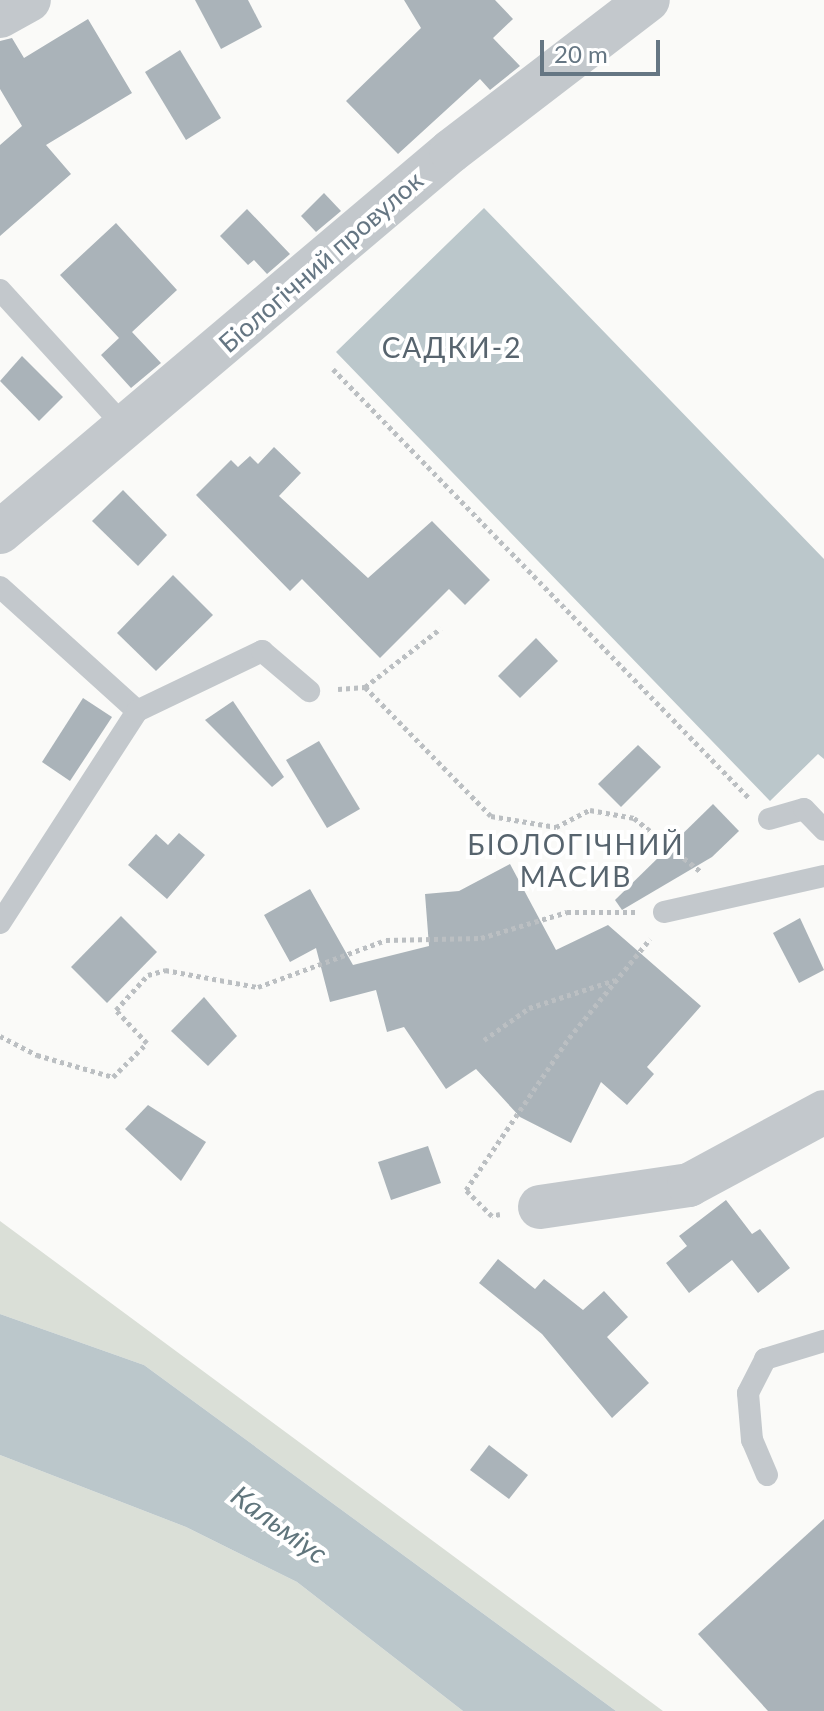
<!DOCTYPE html>
<meta charset="utf-8">
<style>
body{margin:0}
#map{position:relative;width:824px;height:1711px;overflow:hidden;background:#fafaf8;font-family:Lato,sans-serif}
div>[style]{position:absolute}
.green>*{inset:0;background:#dadfd7}
.water>*{inset:0;background:#bbc7cb}
.building>*{inset:0;background:#aab3b9}
.path>*{height:5px;margin-top:-2.5px;transform-origin:0;background:repeating-linear-gradient(90deg,#bbbfc2 0 4px,transparent 0 8px)}
.service>*{height:22px;margin:-11px;padding:0 11px;transform-origin:11px;border-radius:11px;background:#c3c8cc}
.minor>*{height:44px;margin:-22px;padding:0 22px;transform-origin:22px;border-radius:22px;background:#c3c8cc}
span{translate:-50% -50%;white-space:nowrap;text-align:center;line-height:1.15;-webkit-text-stroke:8px #fff;paint-order:stroke}
.street-label{font-size:26px;color:#657683}
.neighbourhood-label{font-size:28px;color:#57646e;letter-spacing:2px}
.water-label{font-size:28px;color:#60757c;font-style:italic}
.scale{position:absolute;left:540px;top:40px;width:120px;height:36px;box-sizing:border-box;border:4px solid #657683;border-top:0;padding-left:10px;font-size:24px;line-height:28px;white-space:nowrap;color:#657683;-webkit-text-stroke:6px #fff;paint-order:stroke}
</style>
<div id="map">
<div class="green">
<div style="clip-path:polygon(0 1221px,663px 1711px,616px 1711px,144px 1365px,0 1314px)"></div>
<div style="clip-path:polygon(0 1455px,186px 1527px,297px 1582px,463px 1711px,0 1711px)"></div>
</div>
<div class="water">
<div style="clip-path:polygon(484px 208px,824px 559px,824px 759px,818px 754px,770px 801px,336px 352px)"></div>
<div style="clip-path:polygon(0 1314px,144px 1365px,616px 1711px,463px 1711px,297px 1582px,186px 1527px,0 1455px)"></div>
</div>
<div class="building">
<div style="clip-path:polygon(195px 0,248px 0,262px 27px,221px 49px)"></div>
<div style="clip-path:polygon(404px 0,495px 0,513px 19px,493px 38px,520px 66px,490px 90px,480px 79px,398px 154px,346px 101px,421px 28px)"></div>
<div style="clip-path:polygon(88px 19px,132px 93px,46px 145px,71px 174px,0 236px,0 145px,22px 126px,0 89px,0 41px,12px 38px,24px 58px)"></div>
<div style="clip-path:polygon(180px 50px,221px 118px,186px 140px,145px 72px)"></div>
<div style="clip-path:polygon(324px 193px,341px 211px,316px 232px,301px 216px)"></div>
<div style="clip-path:polygon(247px 209px,290px 254px,267px 274px,254px 260px,248px 265px,220px 236px)"></div>
<div style="clip-path:polygon(116px 223px,177px 290px,132px 332px,161px 363px,131px 388px,101px 355px,119px 338px,60px 275px)"></div>
<div style="clip-path:polygon(22px 356px,63px 397px,39px 421px,0 381px)"></div>
<div style="clip-path:polygon(274px 447px,301px 473px,279px 496px,368px 578px,432px 521px,490px 580px,465px 605px,449px 589px,380px 658px,302px 579px,290px 591px,196px 495px,231px 460px,238px 467px,250px 456px,258px 464px)"></div>
<div style="clip-path:polygon(123px 490px,167px 535px,138px 566px,92px 521px)"></div>
<div style="clip-path:polygon(173px 575px,213px 615px,156px 671px,117px 633px)"></div>
<div style="clip-path:polygon(536px 638px,558px 661px,520px 698px,498px 676px)"></div>
<div style="clip-path:polygon(83px 698px,112px 717px,70px 781px,42px 762px)"></div>
<div style="clip-path:polygon(233px 701px,284px 777px,272px 787px,205px 720px)"></div>
<div style="clip-path:polygon(319px 741px,360px 809px,327px 828px,286px 760px)"></div>
<div style="clip-path:polygon(638px 745px,661px 767px,621px 807px,598px 784px)"></div>
<div style="clip-path:polygon(713px 804px,739px 831px,712px 857px,622px 910px,615px 900px)"></div>
<div style="clip-path:polygon(179px 833px,205px 855px,167px 899px,128px 865px,156px 834px,168px 845px)"></div>
<div style="clip-path:polygon(510px 864px,556px 950px,608px 925px,701px 1006px,647px 1067px,654px 1074px,627px 1105px,601px 1082px,571px 1143px,520px 1117px,476px 1069px,446px 1089px,404px 1027px,387px 1032px,376px 990px,330px 1002px,316px 948px,290px 962px,264px 915px,310px 889px,353px 965px,429px 946px,425px 894px,459px 891px)"></div>
<div style="clip-path:polygon(121px 916px,157px 952px,107px 1003px,71px 967px)"></div>
<div style="clip-path:polygon(800px 918px,824px 970px,799px 983px,773px 933px)"></div>
<div style="clip-path:polygon(204px 997px,237px 1036px,208px 1066px,171px 1031px)"></div>
<div style="clip-path:polygon(148px 1105px,206px 1142px,181px 1181px,125px 1129px)"></div>
<div style="clip-path:polygon(428px 1146px,441px 1183px,391px 1200px,378px 1162px)"></div>
<div style="clip-path:polygon(726px 1200px,752px 1234px,760px 1229px,790px 1268px,758px 1293px,732px 1260px,689px 1293px,666px 1263px,687px 1246px,679px 1236px)"></div>
<div style="clip-path:polygon(498px 1259px,535px 1289px,544px 1279px,583px 1310px,604px 1291px,628px 1317px,607px 1337px,649px 1383px,612px 1418px,542px 1334px,479px 1283px)"></div>
<div style="clip-path:polygon(489px 1445px,528px 1475px,509px 1499px,470px 1470px)"></div>
<div style="clip-path:polygon(824px 1519px,824px 1711px,768px 1711px,698px 1634px)"></div>
</div>
<div class="path">
<div style="left:333px;top:369px;width:599px;rotate:45.88deg"></div>
<div style="left:365px;top:687px;width:180px;rotate:45.7deg"></div>
<div style="left:491px;top:816px;width:66px;rotate:9.6deg"></div>
<div style="left:556px;top:827px;width:38px;rotate:-27deg"></div>
<div style="left:590px;top:810px;width:45px;rotate:10.3deg"></div>
<div style="left:634px;top:818px;width:85px;rotate:38.8deg"></div>
<div style="left:338px;top:689px;width:27px;rotate:-4deg"></div>
<div style="left:365px;top:687px;width:96px;rotate:-37.8deg"></div>
<div style="left:0;top:1036px;width:42px;rotate:27.2deg"></div>
<div style="left:37px;top:1055px;width:79px;rotate:16.1deg"></div>
<div style="left:113px;top:1077px;width:48px;rotate:-45deg"></div>
<div style="left:147px;top:1043px;width:45px;rotate:-133.2deg"></div>
<div style="left:116px;top:1010px;width:47px;rotate:-47.6deg"></div>
<div style="left:148px;top:975px;width:18px;rotate:-16deg"></div>
<div style="left:165px;top:970px;width:95px;rotate:10.4deg"></div>
<div style="left:258px;top:987px;width:136px;rotate:-20.2deg"></div>
<div style="left:386px;top:940px;width:95px;rotate:-1.2deg"></div>
<div style="left:481px;top:938px;width:90px;rotate:-16.8deg"></div>
<div style="left:567px;top:912px;width:68px"></div>
<div style="left:484px;top:1040px;width:55px;rotate:-35.4deg"></div>
<div style="left:529px;top:1008px;width:90px;rotate:-18deg"></div>
<div style="left:500px;top:1214px;width:8px;rotate:166deg"></div>
<div style="left:492px;top:1216px;width:37px;rotate:-135deg"></div>
<div style="left:466px;top:1190px;width:184px;rotate:-55.9deg"></div>
<div style="left:569px;top:1038px;width:128px;rotate:-50.7deg"></div>
</div>
<div class="service">
<div style="left:0;top:290px;width:188px;rotate:47.6deg"></div>
<div style="left:0;top:587px;width:185px;rotate:42.1deg"></div>
<div style="left:769px;top:819px;width:36px;rotate:-16deg"></div>
<div style="left:804px;top:809px;width:29px;rotate:46deg"></div>
<div style="left:664px;top:912px;width:164px;rotate:-12.7deg"></div>
<div style="left:0;top:923px;width:252px;rotate:-57.1deg"></div>
<div style="left:137px;top:711px;width:139px;rotate:-25.6deg"></div>
<div style="left:262px;top:651px;width:62px;rotate:40.4deg"></div>
<div style="left:767px;top:1475px;width:38px;rotate:-113deg"></div>
<div style="left:752px;top:1440px;width:47px;rotate:-94.9deg"></div>
<div style="left:748px;top:1393px;width:38px;rotate:-63deg"></div>
<div style="left:765px;top:1359px;width:62px;rotate:-17deg"></div>
</div>
<div class="minor">
<div style="left:0;top:16px;width:33px;rotate:-29deg"></div>
<div style="left:0;top:532px;width:590px;rotate:-40.19deg"></div>
<div style="left:451px;top:151px;width:248px;rotate:-37.5deg"></div>
<div style="left:540px;top:1207px;width:151px;rotate:-8.4deg"></div>
<div style="left:689px;top:1185px;width:153px;rotate:-28.4deg"></div>
</div>
<div class="street-label">
<span style="left:321px;top:262px;rotate:-41deg">Біологічний провулок</span>
</div>
<div class="neighbourhood-label">
<span style="left:452px;top:347px">САДКИ-2</span>
<span style="left:576px;top:860px">БІОЛОГІЧНИЙ<br>МАСИВ</span>
</div>
<div class="water-label">
<span style="left:280px;top:1524px;rotate:36deg">Кальміус</span>
</div>
<div class="scale">20 m</div>
</div>
